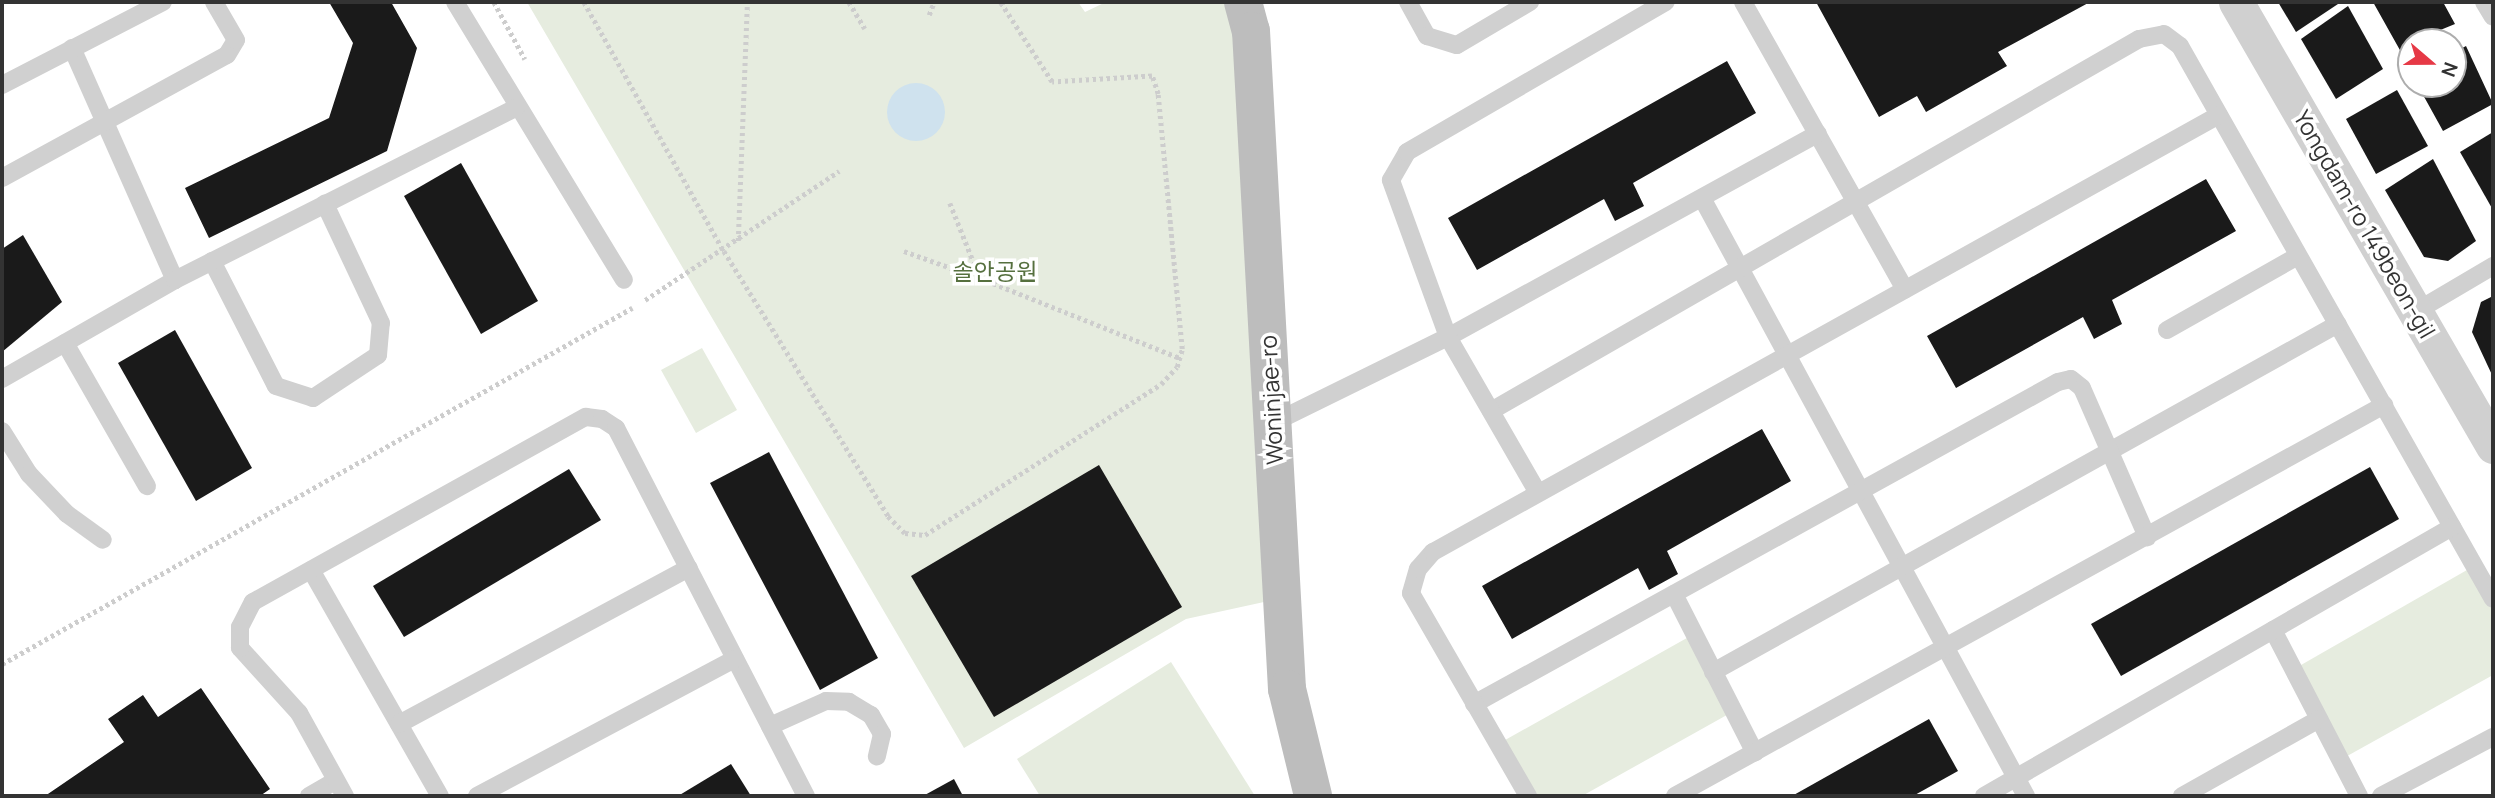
<!DOCTYPE html>
<meta charset="utf-8">
<style>
body{margin:0}
#map{position:relative;width:2495px;height:798px;overflow:hidden;background:#fff;font-family:Manrope,"Noto Sans KR",sans-serif}
div>[style]{position:absolute}
.green>*{inset:0;background:#e6ecdf}
.water>*{inset:0;background:#cfe2ee}
.round{border-radius:50%}
.building>*{inset:0;background:#1a1a1a}
.path>*{height:4.5px;margin-top:-2.25px;transform-origin:0;background:repeating-linear-gradient(90deg,#cdcdcd 0 3.5px,transparent 0 7px)}
.lane>*{height:18px;margin:-9px;padding:0 9px;transform-origin:9px;border-radius:9px;background:#d0d0d0}
.street>*{height:35px;margin:-17.5px;padding:0 17.5px;transform-origin:17.5px;border-radius:17.5px;background:#d0d0d0}
.secondary>*{height:38px;margin:-19px;padding:0 19px;transform-origin:19px;border-radius:19px;background:#bdbdbd}
span{translate:-50% -50%;white-space:nowrap;text-align:center;line-height:1.15;-webkit-text-stroke:7px #fff;paint-order:stroke}
.street-label{font-size:23px;color:#333}
.park-label{font-size:23px;color:#56703f}
.frame{position:absolute;inset:0;border:4px solid #333;pointer-events:none}
.north{position:absolute;left:2397px;top:28px;width:70px;height:70px;box-sizing:border-box;background:#fff;border:2px solid #adadad;border-radius:50%;rotate:110deg;font-size:19px;font-weight:700;line-height:28px;text-align:center;color:#333}
.north::after{content:'';display:block;margin:auto;width:24px;height:32px;background:#e63946;clip-path:polygon(50% 0,100% 100%,50% 72%,0 100%)}
</style>
<div id="map">
<div class="green">
<div style="clip-path:polygon(527px 2px,1078px 2px,1085px 12px,1106px 2px,1243px 2px,1282px 598px,1186px 619px,964px 748px)"></div>
<div style="clip-path:polygon(702px 348px,737px 410px,696px 433px,661px 370px)"></div>
<div style="clip-path:polygon(2474px 566px,2493px 599px,2493px 675px,2340px 760px,2294px 669px)"></div>
<div style="clip-path:polygon(1694px 634px,1734px 711px,1582px 796px,1528px 796px,1498px 744px)"></div>
<div style="clip-path:polygon(1171px 662px,1255px 796px,1040px 796px,1017px 759px)"></div>
</div>
<div class="water">
<div class="round" style="left:887px;top:83px;width:58px;height:58px"></div>
</div>
<div class="building">
<div style="clip-path:polygon(329px 2px,391px 2px,417px 48px,387px 151px,209px 238px,185px 188px,329px 118px,353px 43px)"></div>
<div style="clip-path:polygon(1816px 2px,2090px 2px,1998px 52px,2007px 66px,1926px 112px,1917px 96px,1879px 117px)"></div>
<div style="clip-path:polygon(2278px 2px,2341px 2px,2296px 32px)"></div>
<div style="clip-path:polygon(2373px 2px,2443px 2px,2455px 24px,2411px 42px,2401px 52px)"></div>
<div style="clip-path:polygon(2348px 6px,2383px 69px,2336px 99px,2301px 39px)"></div>
<div style="clip-path:polygon(2466px 46px,2493px 104px,2443px 131px,2417px 84px,2453px 84px,2453px 53px)"></div>
<div style="clip-path:polygon(1727px 61px,1756px 113px,1633px 183px,1644px 206px,1615px 221px,1604px 199px,1477px 270px,1448px 218px)"></div>
<div style="clip-path:polygon(2397px 90px,2428px 146px,2376px 174px,2346px 119px)"></div>
<div style="clip-path:polygon(2493px 132px,2493px 210px,2460px 152px)"></div>
<div style="clip-path:polygon(2433px 159px,2476px 241px,2448px 261px,2424px 257px,2385px 190px)"></div>
<div style="clip-path:polygon(461px 163px,538px 301px,481px 334px,404px 196px)"></div>
<div style="clip-path:polygon(2206px 179px,2236px 231px,2112px 300px,2122px 324px,2094px 339px,2083px 317px,1956px 388px,1927px 336px)"></div>
<div style="clip-path:polygon(23px 235px,62px 302px,2px 352px,2px 249px)"></div>
<div style="clip-path:polygon(2493px 296px,2493px 377px,2472px 332px,2481px 302px)"></div>
<div style="clip-path:polygon(175px 330px,252px 468px,196px 501px,118px 363px)"></div>
<div style="clip-path:polygon(1762px 429px,1791px 481px,1667px 551px,1678px 574px,1649px 590px,1638px 568px,1512px 639px,1482px 586px)"></div>
<div style="clip-path:polygon(769px 452px,878px 658px,820px 690px,710px 483px)"></div>
<div style="clip-path:polygon(1099px 465px,1182px 607px,994px 717px,911px 576px)"></div>
<div style="clip-path:polygon(2370px 467px,2399px 519px,2121px 676px,2091px 624px)"></div>
<div style="clip-path:polygon(569px 469px,601px 520px,404px 637px,373px 586px)"></div>
<div style="clip-path:polygon(201px 688px,270px 789px,260px 796px,45px 796px,124px 742px,108px 719px,143px 695px,158px 717px)"></div>
<div style="clip-path:polygon(1929px 719px,1958px 771px,1913px 796px,1792px 796px)"></div>
<div style="clip-path:polygon(731px 764px,751px 796px,678px 796px)"></div>
<div style="clip-path:polygon(954px 779px,963px 796px,923px 796px)"></div>
</div>
<div class="path">
<div style="left:494px;top:2px;width:65px;rotate:61.5deg"></div>
<div style="left:584px;top:2px;width:286px;rotate:60.7deg"></div>
<div style="left:724px;top:251px;width:312px;rotate:58.2deg"></div>
<div style="left:888px;top:516px;width:24px;rotate:45deg"></div>
<div style="left:905px;top:533px;width:20px;rotate:6deg"></div>
<div style="left:925px;top:535px;width:280px;rotate:-32.6deg"></div>
<div style="left:1161px;top:384px;width:23px;rotate:-47deg"></div>
<div style="left:1177px;top:367px;width:19px;rotate:-74deg"></div>
<div style="left:1182px;top:349px;width:256px;rotate:-95.4deg"></div>
<div style="left:1158px;top:94px;width:19px;rotate:-108deg"></div>
<div style="left:1152px;top:76px;width:100px;rotate:176.6deg"></div>
<div style="left:1052px;top:82px;width:95px;rotate:-123deg"></div>
<div style="left:849px;top:2px;width:31px;rotate:59deg"></div>
<div style="left:929px;top:15px;width:14px;rotate:-69deg"></div>
<div style="left:950px;top:203px;width:81px;rotate:68.2deg"></div>
<div style="left:980px;top:278px;width:215px;rotate:21.8deg"></div>
<div style="left:738px;top:241px;width:239px;rotate:-87.8deg"></div>
<div style="left:904px;top:251px;width:80px;rotate:19.8deg"></div>
<div style="left:645px;top:300px;width:233px;rotate:-33.6deg"></div>
<div style="left:2px;top:664px;width:724px;rotate:-29.47deg"></div>
</div>
<div class="lane">
<div style="left:455px;top:2px;width:325px;rotate:58.7deg"></div>
<div style="left:1408px;top:2px;width:39px;rotate:61deg"></div>
<div style="left:1427px;top:36px;width:31px;rotate:17deg"></div>
<div style="left:1457px;top:45px;width:85px;rotate:-30.5deg"></div>
<div style="left:1743px;top:2px;width:330px;rotate:60.6deg"></div>
<div style="left:2484px;top:2px;width:17px;rotate:59deg"></div>
<div style="left:72px;top:48px;width:254px;rotate:66.1deg"></div>
<div style="left:2px;top:85px;width:181px;rotate:-27.3deg"></div>
<div style="left:2px;top:178px;width:256px;rotate:-28.7deg"></div>
<div style="left:227px;top:55px;width:17px;rotate:-59deg"></div>
<div style="left:236px;top:40px;width:44px;rotate:-120.1deg"></div>
<div style="left:1702px;top:198px;width:680px;rotate:61.55deg"></div>
<div style="left:212px;top:261px;width:140px;rotate:62.9deg"></div>
<div style="left:276px;top:386px;width:39px;rotate:18deg"></div>
<div style="left:313px;top:398px;width:78px;rotate:-33.5deg"></div>
<div style="left:378px;top:355px;width:32px;rotate:-85deg"></div>
<div style="left:381px;top:323px;width:132px;rotate:-115.2deg"></div>
<div style="left:2415px;top:312px;width:91px;rotate:-30.5deg"></div>
<div style="left:2167px;top:330px;width:150px;rotate:-29.5deg"></div>
<div style="left:65px;top:343px;width:165px;rotate:60.2deg"></div>
<div style="left:2px;top:379px;width:199px;rotate:-29.8deg"></div>
<div style="left:175px;top:280px;width:382px;rotate:-26.8deg"></div>
<div style="left:1491px;top:411px;width:747px;rotate:-29.86deg"></div>
<div style="left:2139px;top:39px;width:25px;rotate:-11deg"></div>
<div style="left:2164px;top:34px;width:20px;rotate:37deg"></div>
<div style="left:2180px;top:46px;width:635px;rotate:60.49deg"></div>
<div style="left:1273px;top:423px;width:195px;rotate:-26.2deg"></div>
<div style="left:1448px;top:337px;width:422px;rotate:-28.8deg"></div>
<div style="left:2px;top:431px;width:51px;rotate:57.9deg"></div>
<div style="left:29px;top:474px;width:55px;rotate:46.5deg"></div>
<div style="left:67px;top:514px;width:44px;rotate:35.8deg"></div>
<div style="left:1538px;top:493px;width:180px;rotate:-120deg"></div>
<div style="left:1448px;top:337px;width:167px;rotate:-110deg"></div>
<div style="left:1391px;top:180px;width:32px;rotate:-60deg"></div>
<div style="left:1407px;top:152px;width:299px;rotate:-30.1deg"></div>
<div style="left:311px;top:570px;width:260px;rotate:60.3deg"></div>
<div style="left:1674px;top:594px;width:178px;rotate:63deg"></div>
<div style="left:2273px;top:630px;width:187px;rotate:62.6deg"></div>
<div style="left:1713px;top:672px;width:715px;rotate:-29.11deg"></div>
<div style="left:1474px;top:704px;width:667px;rotate:-28.87deg"></div>
<div style="left:2058px;top:382px;width:13px;rotate:-13deg"></div>
<div style="left:2071px;top:379px;width:14px;rotate:39deg"></div>
<div style="left:2082px;top:388px;width:163px;rotate:66.4deg"></div>
<div style="left:399px;top:724px;width:329px;rotate:-28.3deg"></div>
<div style="left:770px;top:726px;width:61px;rotate:-24.1deg"></div>
<div style="left:826px;top:701px;width:23px;rotate:2deg"></div>
<div style="left:849px;top:702px;width:26px;rotate:31deg"></div>
<div style="left:871px;top:715px;width:22px;rotate:60deg"></div>
<div style="left:882px;top:734px;width:23px;rotate:103deg"></div>
<div style="left:309px;top:796px;width:30px;rotate:-30deg"></div>
<div style="left:345px;top:796px;width:95px;rotate:-119deg"></div>
<div style="left:299px;top:713px;width:88px;rotate:-132.2deg"></div>
<div style="left:240px;top:648px;width:21px;rotate:-90deg"></div>
<div style="left:240px;top:627px;width:28px;rotate:-63deg"></div>
<div style="left:253px;top:602px;width:381px;rotate:-29.1deg"></div>
<div style="left:586px;top:417px;width:16px;rotate:7deg"></div>
<div style="left:602px;top:419px;width:17px;rotate:33deg"></div>
<div style="left:616px;top:428px;width:414px;rotate:62.7deg"></div>
<div style="left:477px;top:796px;width:292px;rotate:-28deg"></div>
<div style="left:1528px;top:796px;width:234px;rotate:-120deg"></div>
<div style="left:1411px;top:593px;width:25px;rotate:-74deg"></div>
<div style="left:1418px;top:569px;width:23px;rotate:-49deg"></div>
<div style="left:1433px;top:552px;width:899px;rotate:-29.07deg"></div>
<div style="left:1675px;top:796px;width:810px;rotate:-28.88deg"></div>
<div style="left:1984px;top:796px;width:540px;rotate:-29.89deg"></div>
<div style="left:2182px;top:796px;width:157px;rotate:-29.3deg"></div>
<div style="left:2381px;top:796px;width:127px;rotate:-27.8deg"></div>
</div>
<div class="street">
<div style="left:2236px;top:2px;width:513px;rotate:59.94deg"></div>
</div>
<div class="secondary">
<div style="left:1243px;top:2px;width:30px;rotate:75deg"></div>
<div style="left:1251px;top:31px;width:659px;rotate:86.87deg"></div>
<div style="left:1287px;top:689px;width:110px;rotate:76.3deg"></div>
</div>
<div class="street-label">
<span style="left:2365px;top:224px;rotate:60deg">Yongdam-ro 149beon-gil</span>
<span style="left:1271px;top:400px;rotate:-93deg">Woninjae-ro</span>
</div>
<div class="park-label">
<span style="left:995px;top:271px">솔안공원</span>
</div>
<div class="frame"></div>
<div class="north">N</div>
</div>
